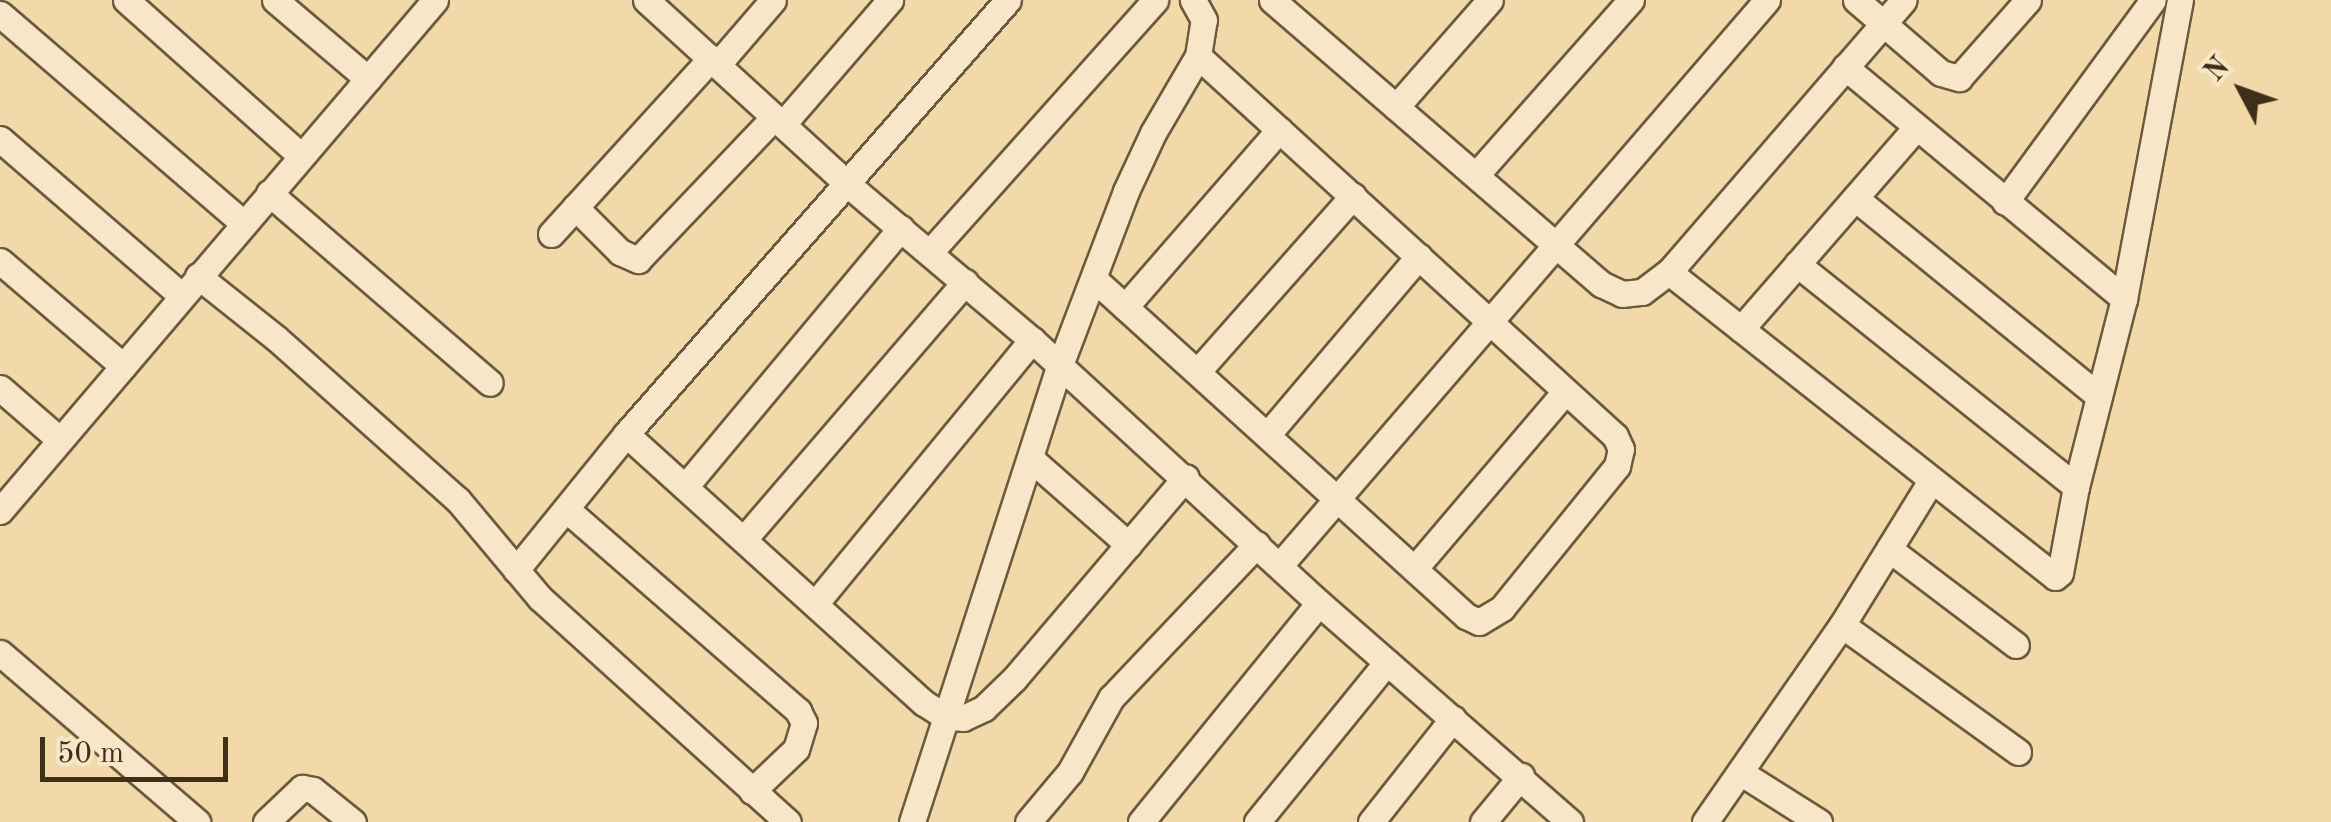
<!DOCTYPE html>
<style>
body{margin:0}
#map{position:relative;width:2331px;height:822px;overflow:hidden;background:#f2d9a9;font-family:"Old Standard TT",serif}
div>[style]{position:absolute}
.roads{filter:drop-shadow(2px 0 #6c5a3d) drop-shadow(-2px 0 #6c5a3d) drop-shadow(0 2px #6c5a3d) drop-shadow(0 -2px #6c5a3d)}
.minor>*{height:25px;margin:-12.5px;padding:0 12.5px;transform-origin:12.5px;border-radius:12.5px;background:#f7e6c7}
span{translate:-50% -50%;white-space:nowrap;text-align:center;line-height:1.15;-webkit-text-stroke:9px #f7e6c7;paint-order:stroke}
.north{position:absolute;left:2191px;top:40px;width:100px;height:100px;-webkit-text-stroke:8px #f7e6c7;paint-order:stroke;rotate:311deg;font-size:28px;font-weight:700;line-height:40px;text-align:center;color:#3f2f19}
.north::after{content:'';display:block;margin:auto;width:35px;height:45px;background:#3f2f19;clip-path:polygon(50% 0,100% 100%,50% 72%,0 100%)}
.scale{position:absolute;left:40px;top:737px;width:188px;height:45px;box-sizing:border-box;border:5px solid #3f2f19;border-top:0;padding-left:12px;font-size:30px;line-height:35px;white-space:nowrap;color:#3f2f19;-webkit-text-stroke:8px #f7e6c7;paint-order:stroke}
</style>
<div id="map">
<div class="roads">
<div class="minor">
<div style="left:126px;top:0;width:234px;rotate:41.7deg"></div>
<div style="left:275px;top:0;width:122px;rotate:40.3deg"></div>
<div style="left:646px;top:0;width:270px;rotate:42.4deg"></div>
<div style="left:845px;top:182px;width:245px;rotate:40.2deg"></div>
<div style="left:1032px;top:340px;width:389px;rotate:42.5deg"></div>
<div style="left:1319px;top:603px;width:333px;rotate:41.1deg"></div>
<div style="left:1272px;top:0;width:435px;rotate:40.8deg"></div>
<div style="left:1601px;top:284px;width:23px;rotate:25deg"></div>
<div style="left:1622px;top:294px;width:20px;rotate:-6deg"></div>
<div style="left:1642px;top:292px;width:34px;rotate:-37deg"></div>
<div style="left:1669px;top:272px;width:359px;rotate:-49.2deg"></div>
<div style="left:1856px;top:0;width:112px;rotate:40.7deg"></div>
<div style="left:1941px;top:73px;width:19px;rotate:16deg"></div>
<div style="left:1959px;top:78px;width:104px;rotate:-48.5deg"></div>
<div style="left:0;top:14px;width:321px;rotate:40.7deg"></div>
<div style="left:718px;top:64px;width:84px;rotate:-49.3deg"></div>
<div style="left:1845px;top:67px;width:363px;rotate:39.7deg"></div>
<div style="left:1396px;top:107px;width:142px;rotate:-48.7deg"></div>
<div style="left:783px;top:124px;width:164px;rotate:-49.2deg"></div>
<div style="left:0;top:139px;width:240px;rotate:40.8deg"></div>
<div style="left:1476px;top:175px;width:234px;rotate:-48.5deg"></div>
<div style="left:269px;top:193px;width:291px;rotate:40.7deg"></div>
<div style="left:1855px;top:198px;width:314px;rotate:39.1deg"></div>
<div style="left:2005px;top:202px;width:250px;rotate:-53.8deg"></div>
<div style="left:575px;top:207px;width:64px;rotate:45deg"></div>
<div style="left:620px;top:252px;width:20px;rotate:24deg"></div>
<div style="left:638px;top:260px;width:197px;rotate:-46.4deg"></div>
<div style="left:551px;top:234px;width:238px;rotate:-47.7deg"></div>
<div style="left:930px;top:252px;width:338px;rotate:-48.2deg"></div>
<div style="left:0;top:261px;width:162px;rotate:40.5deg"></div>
<div style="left:1797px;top:264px;width:357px;rotate:38.6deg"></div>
<div style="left:1669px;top:272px;width:492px;rotate:38.3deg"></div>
<div style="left:2055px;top:577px;width:6px;rotate:-39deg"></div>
<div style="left:2060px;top:573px;width:87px;rotate:-79.5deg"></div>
<div style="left:2076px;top:487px;width:194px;rotate:-75.7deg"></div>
<div style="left:2124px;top:299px;width:304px;rotate:-79.4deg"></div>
<div style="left:198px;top:276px;width:100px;rotate:38.5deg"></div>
<div style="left:276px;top:338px;width:244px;rotate:41.7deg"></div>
<div style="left:458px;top:500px;width:128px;rotate:50.1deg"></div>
<div style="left:540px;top:598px;width:334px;rotate:42.1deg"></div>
<div style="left:1094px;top:279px;width:502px;rotate:42.17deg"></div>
<div style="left:1466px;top:616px;width:14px;rotate:25deg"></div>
<div style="left:1479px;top:622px;width:27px;rotate:-31deg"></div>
<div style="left:1502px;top:608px;width:183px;rotate:-51deg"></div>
<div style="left:1617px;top:466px;width:17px;rotate:-77deg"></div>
<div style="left:1621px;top:449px;width:14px;rotate:-115deg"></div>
<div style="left:1615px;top:436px;width:564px;rotate:-137.66deg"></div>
<div style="left:1125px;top:307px;width:235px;rotate:-49deg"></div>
<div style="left:1741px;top:329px;width:265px;rotate:-49deg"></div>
<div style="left:1198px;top:371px;width:234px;rotate:-48.5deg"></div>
<div style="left:0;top:388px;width:79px;rotate:40.9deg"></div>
<div style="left:626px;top:434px;width:401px;rotate:42.1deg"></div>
<div style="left:924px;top:703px;width:26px;rotate:32deg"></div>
<div style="left:946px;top:717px;width:17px;rotate:3deg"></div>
<div style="left:963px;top:718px;width:23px;rotate:-25deg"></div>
<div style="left:984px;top:708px;width:42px;rotate:-44deg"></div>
<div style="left:1014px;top:679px;width:265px;rotate:-49.6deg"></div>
<div style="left:1268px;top:434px;width:233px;rotate:-49.7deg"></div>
<div style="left:1031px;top:459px;width:130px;rotate:41.3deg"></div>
<div style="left:685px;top:487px;width:337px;rotate:-50.2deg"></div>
<div style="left:566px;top:509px;width:308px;rotate:41deg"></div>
<div style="left:798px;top:711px;width:13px;rotate:63deg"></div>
<div style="left:804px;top:723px;width:27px;rotate:107deg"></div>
<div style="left:796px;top:749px;width:61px;rotate:136.3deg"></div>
<div style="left:0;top:511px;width:671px;rotate:-49.59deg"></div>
<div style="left:744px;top:539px;width:339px;rotate:-49.3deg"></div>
<div style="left:1889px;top:549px;width:159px;rotate:37.1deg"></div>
<div style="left:1280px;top:565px;width:746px;rotate:-49.24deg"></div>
<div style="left:1415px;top:568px;width:230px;rotate:-49.6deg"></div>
<div style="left:516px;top:570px;width:175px;rotate:-51deg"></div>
<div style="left:626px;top:434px;width:578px;rotate:-48.65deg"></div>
<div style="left:815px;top:604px;width:342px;rotate:-50.6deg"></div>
<div style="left:1842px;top:625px;width:217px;rotate:35.8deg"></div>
<div style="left:0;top:653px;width:260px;rotate:40.6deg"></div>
<div style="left:1743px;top:774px;width:90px;rotate:32.3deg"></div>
<div style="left:266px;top:822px;width:50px;rotate:-43.4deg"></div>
<div style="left:302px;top:788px;width:11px;rotate:10deg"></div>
<div style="left:313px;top:790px;width:51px;rotate:38.7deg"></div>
<div style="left:912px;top:822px;width:480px;rotate:-72.1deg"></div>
<div style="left:1060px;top:365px;width:186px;rotate:-69.2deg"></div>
<div style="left:1126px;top:191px;width:64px;rotate:-65deg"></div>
<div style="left:1153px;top:133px;width:89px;rotate:-59.7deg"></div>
<div style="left:1198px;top:56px;width:36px;rotate:-81deg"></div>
<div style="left:1204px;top:20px;width:23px;rotate:-119deg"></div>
<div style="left:1028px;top:822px;width:65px;rotate:-50deg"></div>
<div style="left:1070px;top:772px;width:85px;rotate:-61deg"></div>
<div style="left:1111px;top:698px;width:212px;rotate:-46.5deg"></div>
<div style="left:1141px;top:822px;width:282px;rotate:-50.9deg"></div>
<div style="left:1257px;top:822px;width:206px;rotate:-50.9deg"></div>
<div style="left:1371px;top:822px;width:132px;rotate:-51.7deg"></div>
<div style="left:1483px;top:822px;width:60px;rotate:-50.4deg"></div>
<div style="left:1705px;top:822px;width:240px;rotate:-55.2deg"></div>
<div style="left:1842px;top:625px;width:169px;rotate:-58.3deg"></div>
</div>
</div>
<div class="north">N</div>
<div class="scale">50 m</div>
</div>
